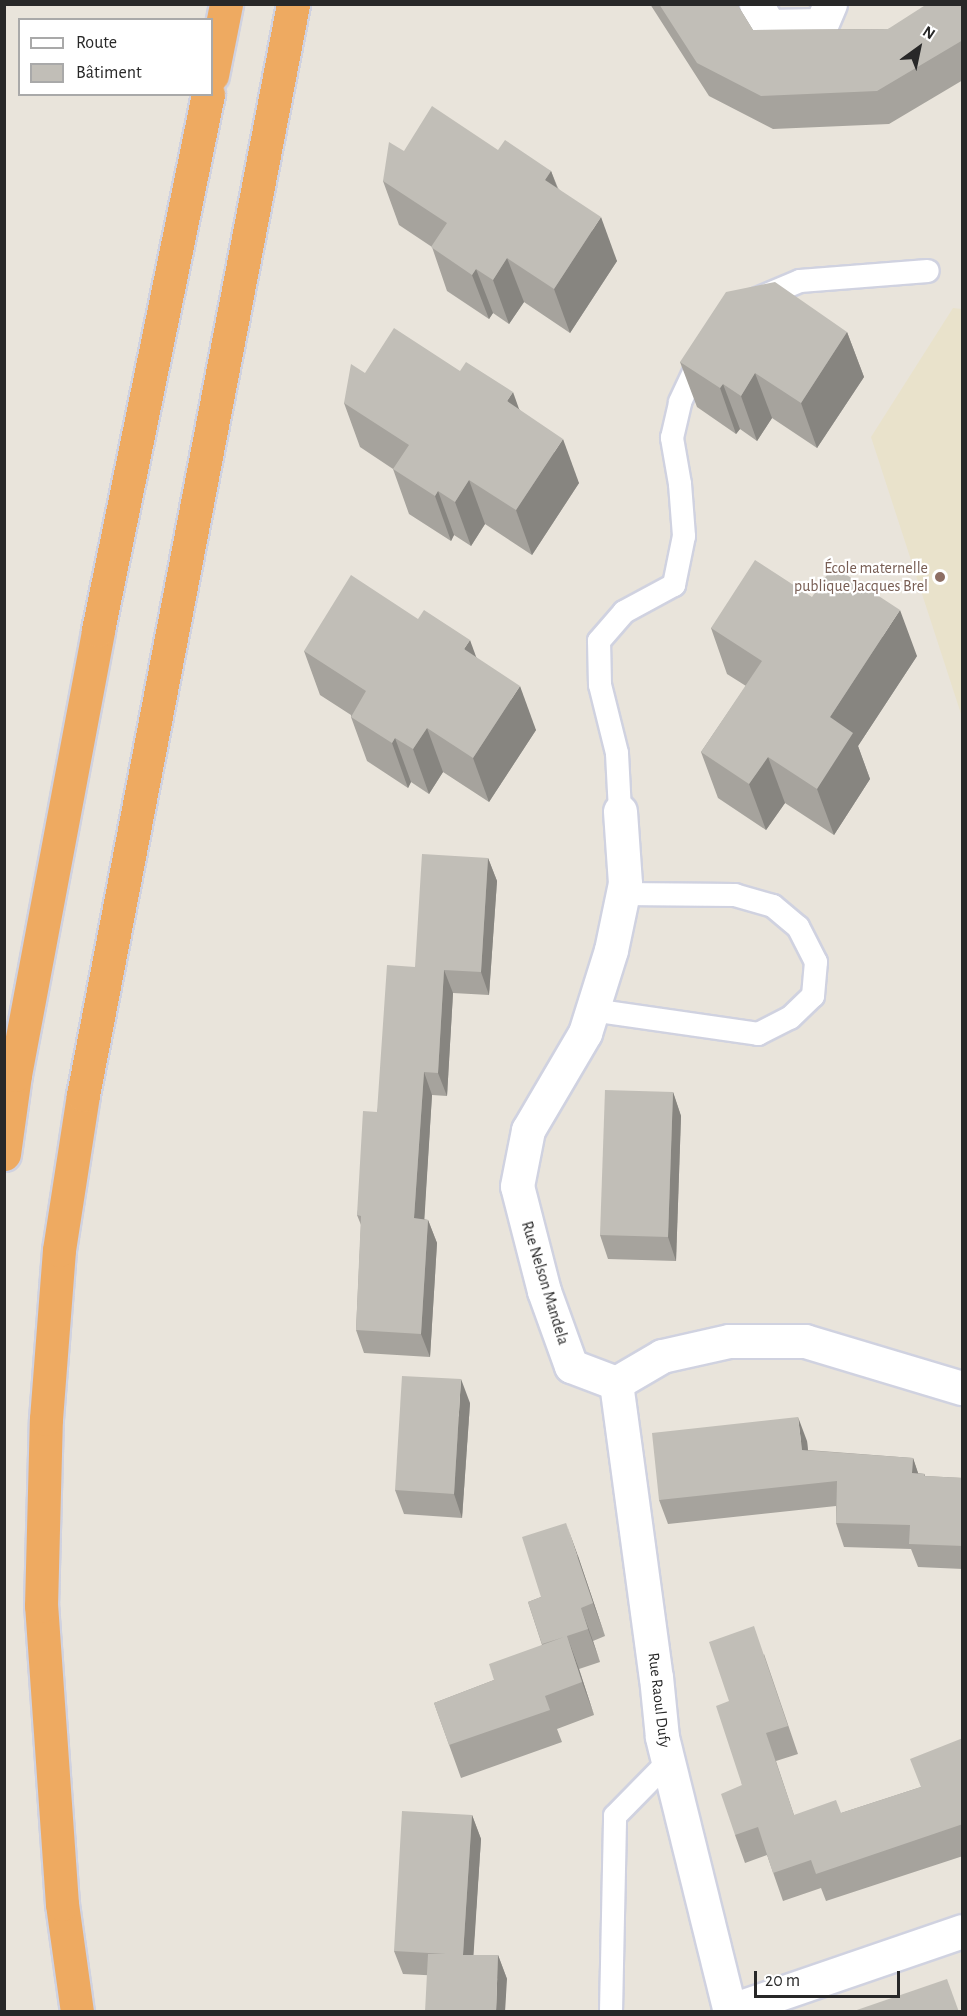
<!DOCTYPE html>
<meta charset="utf-8">
<style>
body{margin:0}
#map{position:relative;width:967px;height:2016px;overflow:hidden;background:#e9e4db;font-family:"Alegreya Sans",sans-serif}
div>[style]{position:absolute}
.education>*{inset:0;background:#e9e2cb}
.roads{filter:drop-shadow(2px 0 #d0d2e0) drop-shadow(-2px 0 #d0d2e0) drop-shadow(0 2px #d0d2e0) drop-shadow(0 -2px #d0d2e0)}
.lane>*{height:22px;margin:-11px;padding:0 11px;transform-origin:11px;border-radius:11px;background:#fff}
.street>*{height:33px;margin:-16.5px;padding:0 16.5px;transform-origin:16.5px;border-radius:16.5px;background:#fff}
.highway>*{height:33px;margin:-16.5px;padding:0 16.5px;transform-origin:16.5px;border-radius:16.5px;background:#eeaa61}
.wall>*{inset:0;background:#a6a39d}
.shaded-wall>*{inset:0;background:#878580}
.building>*{inset:0;background:#c1beb7}
.dots>*{width:16px;height:16px;translate:-50% -50%;box-sizing:border-box;border:3px solid #fff;border-radius:50%}
span{translate:-50% -50%;white-space:nowrap;text-align:center;line-height:1.15;-webkit-text-stroke:4.5px #fff;paint-order:stroke}
.education-label{font-size:16px;color:#785e54}
.right{translate:-100% -50%;text-align:right}
.street-label{font-size:16px;color:#282828}
.frame{position:absolute;inset:0;border:6px solid #282828;pointer-events:none}
.legend{position:absolute;left:18px;top:18px;width:195px;height:78px;box-sizing:border-box;background:#fff;border:2px solid #a9a9a9;margin:0;padding:8px 10px;list-style:none;font-size:18px;color:#282828}
.legend li{display:flex;align-items:center;gap:12px;height:30px}
.legend b{width:30px;border:2px solid #a9a9a9}
.north{position:absolute;left:889px;top:18px;width:60px;height:60px;-webkit-text-stroke:4px #fff;paint-order:stroke;rotate:33deg;font-size:16px;font-weight:700;line-height:24px;text-align:center;color:#282828}
.north::after{content:'';display:block;margin:auto;width:21px;height:27px;background:#282828;clip-path:polygon(50% 0,100% 100%,50% 72%,0 100%)}
.scale{position:absolute;left:754px;top:1971px;width:146px;height:27px;box-sizing:border-box;border:3px solid #282828;border-top:0;padding-left:8px;font-size:18px;line-height:21px;white-space:nowrap;color:#282828;-webkit-text-stroke:4px #fff;paint-order:stroke}
</style>
<div id="map">
<div class="education">
<div style="clip-path:polygon(953px 308px,962px 309px,962px 717px,871px 437px)"></div>
</div>
<div class="roads">
<div class="lane">
<div style="left:755px;top:300px;width:49px;rotate:-22.9deg"></div>
<div style="left:800px;top:281px;width:128px;rotate:-4.5deg"></div>
<div style="left:620px;top:811px;width:58px;rotate:-93deg"></div>
<div style="left:617px;top:753px;width:70px;rotate:-104deg"></div>
<div style="left:600px;top:685px;width:44px;rotate:-91.3deg"></div>
<div style="left:599px;top:641px;width:38px;rotate:-49deg"></div>
<div style="left:624px;top:612px;width:57px;rotate:-28.4deg"></div>
<div style="left:674px;top:585px;width:50px;rotate:-78.5deg"></div>
<div style="left:684px;top:536px;width:52px;rotate:-94.4deg"></div>
<div style="left:680px;top:484px;width:47px;rotate:-99.9deg"></div>
<div style="left:672px;top:438px;width:37px;rotate:-77deg"></div>
<div style="left:680px;top:402px;width:52px;rotate:-64.9deg"></div>
<div style="left:592px;top:1010px;width:168px;rotate:8.2deg"></div>
<div style="left:758px;top:1034px;width:36px;rotate:-27deg"></div>
<div style="left:790px;top:1018px;width:32px;rotate:-44deg"></div>
<div style="left:813px;top:996px;width:34px;rotate:-85deg"></div>
<div style="left:816px;top:962px;width:39px;rotate:-117deg"></div>
<div style="left:798px;top:927px;width:33px;rotate:-140deg"></div>
<div style="left:773px;top:906px;width:40px;rotate:-164deg"></div>
<div style="left:735px;top:895px;width:113px;rotate:-179.5deg"></div>
<div style="left:611px;top:2012px;width:196px;rotate:-88.8deg"></div>
<div style="left:615px;top:1816px;width:76px;rotate:-45.5deg"></div>
</div>
<div class="street">
<div style="left:756px;top:4px;width:26px;rotate:59deg"></div>
<div style="left:769px;top:26px;width:52px;rotate:-1.1deg"></div>
<div style="left:821px;top:25px;width:23px;rotate:-67deg"></div>
<div style="left:616px;top:1383px;width:297px;rotate:82.3deg"></div>
<div style="left:656px;top:1677px;width:60px;rotate:84.3deg"></div>
<div style="left:662px;top:1737px;width:283px;rotate:76.1deg"></div>
<div style="left:616px;top:1383px;width:48px;rotate:-159.3deg"></div>
<div style="left:571px;top:1366px;width:80px;rotate:-109.8deg"></div>
<div style="left:544px;top:1291px;width:108px;rotate:-104.4deg"></div>
<div style="left:517px;top:1186px;width:57px;rotate:-78.9deg"></div>
<div style="left:528px;top:1130px;width:113px;rotate:-59.6deg"></div>
<div style="left:585px;top:1033px;width:87px;rotate:-72.6deg"></div>
<div style="left:611px;top:950px;width:68px;rotate:-78.2deg"></div>
<div style="left:625px;top:883px;width:72px;rotate:-94deg"></div>
<div style="left:616px;top:1383px;width:53px;rotate:-30.4deg"></div>
<div style="left:662px;top:1356px;width:69px;rotate:-12.6deg"></div>
<div style="left:729px;top:1341px;width:76px"></div>
<div style="left:805px;top:1341px;width:164px;rotate:16.7deg"></div>
<div style="left:729px;top:2011px;width:246px;rotate:-18.9deg"></div>
</div>
<div class="highway">
<div style="left:212px;top:75px;width:72px;rotate:-78.8deg"></div>
<div style="left:4px;top:1154px;width:80px;rotate:-82.1deg"></div>
<div style="left:15px;top:1075px;width:453px;rotate:-79.4deg"></div>
<div style="left:98px;top:630px;width:547px;rotate:-78.4deg"></div>
<div style="left:77px;top:2012px;width:109px;rotate:-97.9deg"></div>
<div style="left:62px;top:1904px;width:299px;rotate:-94deg"></div>
<div style="left:41px;top:1606px;width:187px;rotate:-88.5deg"></div>
<div style="left:46px;top:1419px;width:169px;rotate:-85.6deg"></div>
<div style="left:59px;top:1250px;width:157px;rotate:-81.2deg"></div>
<div style="left:83px;top:1095px;width:1111px;rotate:-79.1deg"></div>
</div>
</div>
<div class="wall">
<div style="clip-path:polygon(650px 4px,737px 4px,753px 30px,888px 29px,963px 4px,963px 80px,889px 124px,773px 129px,709px 96px)"></div>
<div style="clip-path:polygon(498px 150px,551px 171px,558px 188px,617px 261px,570px 333px,524px 302px,509px 324px,493px 313px,489px 319px,447px 291px,432px 247px,399px 225px,383px 181px,404px 151px)"></div>
<div style="clip-path:polygon(847px 332px,864px 377px,817px 448px,772px 418px,757px 441px,740px 429px,736px 434px,697px 407px,680px 362px)"></div>
<div style="clip-path:polygon(365px 373px,519px 409px,579px 483px,532px 555px,485px 524px,471px 546px,454px 535px,451px 541px,409px 514px,393px 469px,360px 447px,344px 403px)"></div>
<div style="clip-path:polygon(812px 597px,917px 656px,858px 746px,870px 779px,834px 835px,785px 803px,766px 830px,718px 798px,701px 752px,746px 686px,727px 674px,711px 628px)"></div>
<div style="clip-path:polygon(304px 651px,476px 657px,536px 730px,489px 802px,443px 772px,429px 794px,411px 782px,408px 788px,367px 761px,351px 717px,351px 715px,320px 695px)"></div>
<div style="clip-path:polygon(488px 858px,497px 881px,489px 995px,453px 993px,447px 1096px,432px 1095px,424px 1219px,428px 1220px,437px 1243px,430px 1357px,364px 1353px,356px 1330px,361px 1225px,357px 1215px,377px 1112px,415px 967px)"></div>
<div style="clip-path:polygon(673px 1092px,681px 1116px,676px 1261px,608px 1259px,600px 1235px)"></div>
<div style="clip-path:polygon(470px 1403px,462px 1518px,404px 1514px,395px 1490px)"></div>
<div style="clip-path:polygon(807px 1441px,808px 1450px,913px 1458px,918px 1473px,925px 1474px,925px 1476px,963px 1478px,963px 1569px,918px 1567px,911px 1549px,844px 1547px,836px 1523px,836px 1506px,668px 1524px,659px 1500px)"></div>
<div style="clip-path:polygon(578px 1556px,605px 1636px,593px 1641px,600px 1662px,579px 1669px,594px 1715px,557px 1729px,562px 1742px,461px 1778px,434px 1703px,494px 1680px,542px 1645px,528px 1602px,541px 1597px)"></div>
<div style="clip-path:polygon(764px 1654px,798px 1754px,776px 1761px,794px 1815px,841px 1813px,921px 1787px,963px 1738px,963px 1856px,826px 1901px,821px 1888px,783px 1901px,767px 1855px,745px 1863px,735px 1835px,742px 1785px,729px 1701px)"></div>
<div style="clip-path:polygon(472px 1815px,481px 1839px,473px 1955px,498px 1955px,507px 1979px,403px 1974px,394px 1951px)"></div>
</div>
<div class="shaded-wall">
<div style="clip-path:polygon(551px 171px,567px 215px,545px 180px)"></div>
<div style="clip-path:polygon(601px 217px,617px 261px,570px 333px,554px 289px)"></div>
<div style="clip-path:polygon(507px 258px,524px 302px,509px 324px,493px 280px)"></div>
<div style="clip-path:polygon(476px 269px,493px 313px,489px 319px,472px 275px)"></div>
<div style="clip-path:polygon(847px 332px,864px 377px,817px 448px,801px 403px)"></div>
<div style="clip-path:polygon(755px 373px,772px 418px,757px 441px,741px 396px)"></div>
<div style="clip-path:polygon(723px 384px,740px 429px,736px 434px,720px 388px)"></div>
<div style="clip-path:polygon(513px 392px,529px 437px,507px 401px)"></div>
<div style="clip-path:polygon(563px 439px,579px 483px,532px 555px,516px 510px)"></div>
<div style="clip-path:polygon(469px 480px,485px 524px,471px 546px,455px 502px)"></div>
<div style="clip-path:polygon(438px 491px,454px 535px,451px 541px,435px 496px)"></div>
<div style="clip-path:polygon(900px 610px,917px 656px,858px 746px,870px 779px,834px 835px,817px 789px,830px 717px)"></div>
<div style="clip-path:polygon(470px 640px,486px 684px,464px 649px)"></div>
<div style="clip-path:polygon(520px 686px,536px 730px,489px 802px,473px 758px)"></div>
<div style="clip-path:polygon(427px 728px,443px 772px,429px 794px,413px 749px)"></div>
<div style="clip-path:polygon(395px 738px,411px 782px,408px 788px,392px 743px)"></div>
<div style="clip-path:polygon(768px 757px,785px 803px,766px 830px,749px 784px)"></div>
<div style="clip-path:polygon(488px 858px,497px 881px,489px 995px,481px 972px)"></div>
<div style="clip-path:polygon(444px 970px,453px 993px,447px 1096px,438px 1073px)"></div>
<div style="clip-path:polygon(424px 1072px,432px 1095px,423px 1241px,414px 1218px)"></div>
<div style="clip-path:polygon(673px 1092px,681px 1116px,676px 1261px,668px 1237px)"></div>
<div style="clip-path:polygon(428px 1220px,437px 1243px,430px 1357px,421px 1334px)"></div>
<div style="clip-path:polygon(461px 1379px,470px 1403px,462px 1518px,454px 1494px)"></div>
<div style="clip-path:polygon(798px 1417px,807px 1441px,810px 1473px,802px 1450px)"></div>
<div style="clip-path:polygon(913px 1458px,921px 1482px,912px 1473px)"></div>
<div style="clip-path:polygon(566px 1523px,578px 1556px,605px 1636px,593px 1603px)"></div>
<div style="clip-path:polygon(581px 1608px,593px 1641px,600px 1662px,588px 1629px)"></div>
<div style="clip-path:polygon(567px 1636px,579px 1669px,594px 1715px,582px 1682px)"></div>
<div style="clip-path:polygon(472px 1815px,481px 1839px,472px 1978px,463px 1955px)"></div>
<div style="clip-path:polygon(498px 1955px,507px 1979px,505px 2012px,496px 2012px)"></div>
</div>
<div class="building">
<div style="clip-path:polygon(659px 4px,737px 4px,753px 30px,888px 29px,927px 4px,963px 4px,963px 40px,877px 91px,761px 96px,697px 63px)"></div>
<div style="clip-path:polygon(432px 106px,498px 150px,505px 140px,551px 171px,545px 180px,601px 217px,554px 289px,507px 258px,493px 280px,476px 269px,472px 275px,431px 247px,447px 223px,383px 181px,389px 142px,404px 151px)"></div>
<div style="clip-path:polygon(775px 282px,847px 332px,801px 403px,755px 373px,741px 396px,723px 384px,720px 388px,680px 362px,726px 292px)"></div>
<div style="clip-path:polygon(394px 328px,460px 371px,466px 362px,513px 392px,507px 401px,563px 439px,516px 510px,469px 480px,455px 502px,438px 491px,435px 496px,393px 469px,409px 445px,344px 403px,351px 364px,365px 373px)"></div>
<div style="clip-path:polygon(755px 560px,812px 597px,833px 566px,900px 610px,830px 717px,853px 733px,817px 789px,768px 757px,749px 784px,701px 752px,762px 661px,711px 628px)"></div>
<div style="clip-path:polygon(351px 575px,418px 619px,424px 610px,470px 640px,464px 649px,520px 686px,473px 758px,427px 728px,413px 749px,395px 738px,392px 743px,351px 717px,366px 691px,304px 651px)"></div>
<div style="clip-path:polygon(422px 854px,488px 858px,481px 972px,444px 970px,438px 1073px,424px 1072px,414px 1218px,428px 1220px,421px 1334px,356px 1330px,361px 1216px,357px 1215px,363px 1111px,377px 1112px,387px 965px,415px 967px)"></div>
<div style="clip-path:polygon(605px 1090px,673px 1092px,668px 1237px,600px 1235px)"></div>
<div style="clip-path:polygon(402px 1376px,461px 1379px,454px 1494px,395px 1490px)"></div>
<div style="clip-path:polygon(798px 1417px,802px 1450px,913px 1458px,912px 1473px,925px 1474px,924px 1476px,963px 1478px,963px 1546px,909px 1544px,910px 1525px,836px 1523px,837px 1481px,659px 1500px,652px 1433px)"></div>
<div style="clip-path:polygon(566px 1523px,593px 1603px,581px 1608px,588px 1629px,567px 1636px,582px 1682px,545px 1696px,550px 1710px,449px 1745px,434px 1703px,494px 1680px,489px 1664px,564px 1637px,542px 1644px,528px 1602px,541px 1597px,522px 1537px)"></div>
<div style="clip-path:polygon(754px 1626px,788px 1726px,766px 1733px,794px 1815px,836px 1800px,841px 1813px,921px 1787px,910px 1759px,963px 1738px,963px 1824px,816px 1874px,811px 1860px,773px 1873px,758px 1827px,735px 1835px,721px 1794px,742px 1785px,716px 1706px,729px 1701px,709px 1642px)"></div>
<div style="clip-path:polygon(402px 1811px,472px 1815px,463px 1955px,498px 1955px,496px 2012px,425px 2012px,428px 1954px,446px 1954px,394px 1951px)"></div>
<div style="clip-path:polygon(947px 1979px,959px 2012px,851px 2012px)"></div>
</div>
<div class="dots">
<div style="left:940px;top:577px;background:#8d6e63"></div>
</div>
<div class="education-label">
<span class="right" style="left:928px;top:577px">École maternelle<br>publique Jacques Brel</span>
</div>
<div class="street-label">
<span style="left:545px;top:1283px;rotate:73deg">Rue Nelson Mandela</span>
<span style="left:659px;top:1700px;rotate:83deg">Rue Raoul Dufy</span>
</div>
<div class="frame"></div>
<ul class="legend">
<li><b style="height:8px;background:#fff"></b>Route</li>
<li><b style="height:16px;background:#c1beb7"></b>Bâtiment</li>
</ul>
<div class="north">N</div>
<div class="scale">20 m</div>
</div>
